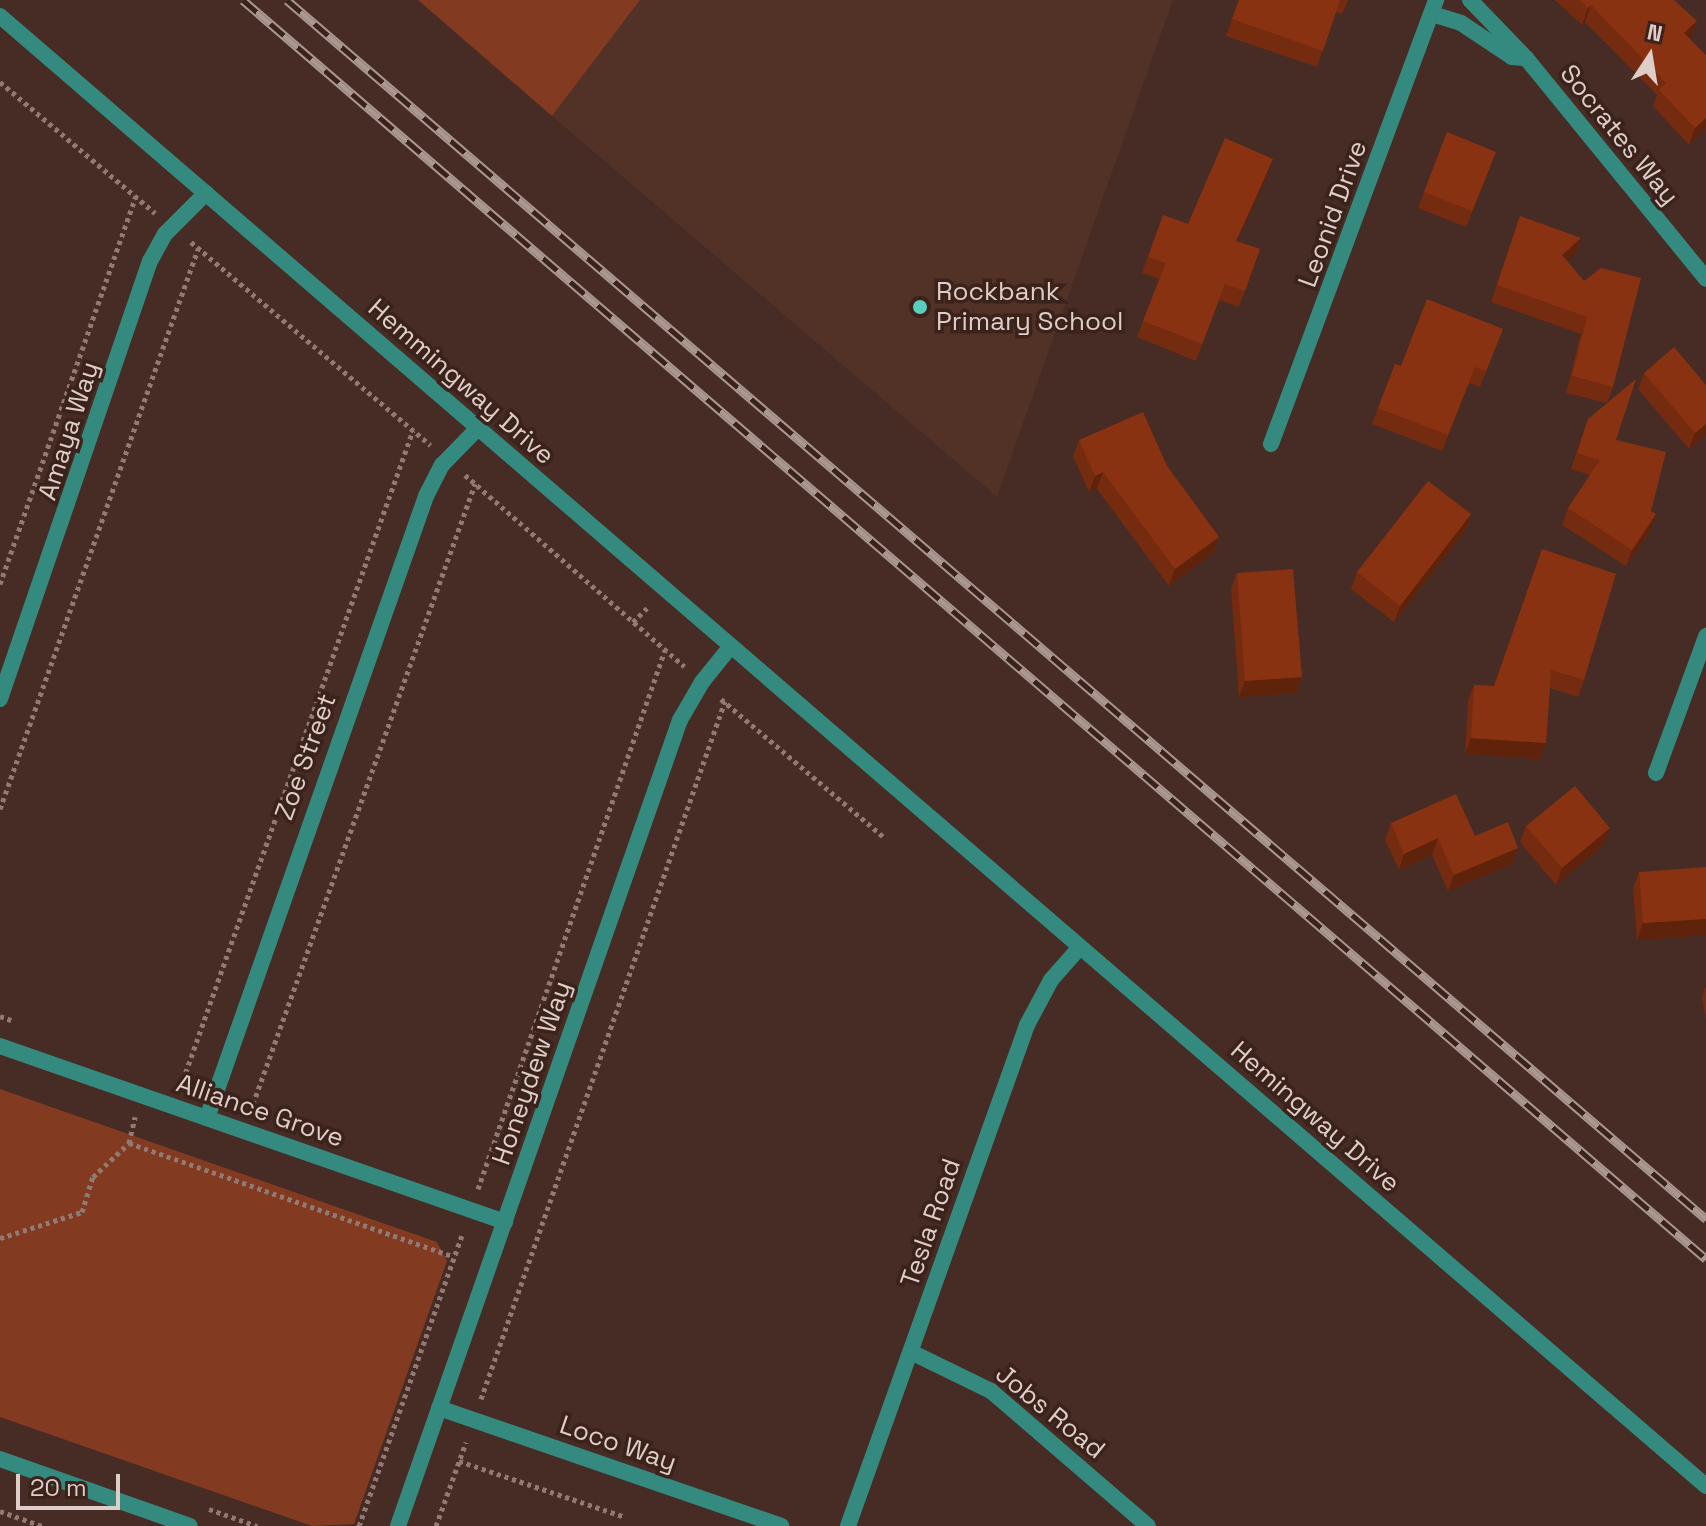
<!DOCTYPE html>
<style>
body{margin:0}
#map{position:relative;width:1706px;height:1526px;overflow:hidden;background:#462c24;font-family:"Space Grotesk",sans-serif}
div>[style]{position:absolute}
.built>*{inset:0;background:#523126}
.green>*{inset:0;background:#823a21}
.path>*{height:5px;margin-top:-2.5px;transform-origin:0;background:repeating-linear-gradient(90deg,#907a73 0 4px,transparent 0 8px)}
.street>*{height:16px;margin:-8px;padding:0 8px;transform-origin:8px;border-radius:8px;background:#348a7f}
.rail>*{height:9px;margin-top:-4.5px;transform-origin:0;background:repeating-linear-gradient(90deg,#3b221a 0 18px,#ab9791 0 36px);box-sizing:border-box;border-block:2px solid #ab9791}
.wall>*{inset:0;background:#752b0f}
.shaded-wall>*{inset:0;background:#5f230c}
.building>*{inset:0;background:#883211}
.dots>*{width:22px;height:22px;translate:-50% -50%;box-sizing:border-box;border:4px solid #3b221a;border-radius:50%}
span{translate:-50% -50%;white-space:nowrap;text-align:center;line-height:1.15;-webkit-text-stroke:7px #3b221a;paint-order:stroke}
.street-label{font-size:26px;color:#decdc8}
.poi-label{font-size:26px;color:#decdc8}
.left{translate:0 -50%;text-align:left}
.north{position:absolute;left:1610px;top:16px;width:80px;height:80px;-webkit-text-stroke:6px #3b221a;paint-order:stroke;rotate:12deg;font-size:22px;font-weight:700;line-height:32px;text-align:center;color:#decdc8}
.north::after{content:'';display:block;margin:auto;width:28px;height:36px;background:#decdc8;clip-path:polygon(50% 0,100% 100%,50% 72%,0 100%)}
.scale{position:absolute;left:16px;top:1474px;width:104px;height:36px;box-sizing:border-box;border:4px solid #decdc8;border-top:0;padding-left:10px;font-size:24px;line-height:28px;white-space:nowrap;color:#decdc8;-webkit-text-stroke:6px #3b221a;paint-order:stroke}
</style>
<div id="map">
<div class="built">
<div style="clip-path:polygon(640px 0,1173px 0,997px 497px,552px 116px)"></div>
</div>
<div class="green">
<div style="clip-path:polygon(418px 0,640px 0,552px 116px)"></div>
<div style="clip-path:polygon(0 1089px,437px 1242px,447px 1261px,354px 1524px,312px 1526px,0 1417px)"></div>
</div>
<div class="path">
<div style="left:0;top:82px;width:203px;rotate:40.2deg"></div>
<div style="left:191px;top:242px;width:314px;rotate:40.3deg"></div>
<div style="left:465px;top:475px;width:291px;rotate:41.1deg"></div>
<div style="left:0;top:584px;width:411px;rotate:-70.7deg"></div>
<div style="left:633px;top:622px;width:23px;rotate:-45deg"></div>
<div style="left:721px;top:699px;width:214px;rotate:40.3deg"></div>
<div style="left:0;top:809px;width:594px;rotate:-70.53deg"></div>
<div style="left:0;top:1016px;width:12px;rotate:20deg"></div>
<div style="left:183px;top:1080px;width:689px;rotate:-70.51deg"></div>
<div style="left:253px;top:1104px;width:659px;rotate:-70.3deg"></div>
<div style="left:129px;top:1143px;width:344px;rotate:19.3deg"></div>
<div style="left:478px;top:1189px;width:571px;rotate:-70.87deg"></div>
<div style="left:0;top:1238px;width:86px;rotate:-17.6deg"></div>
<div style="left:82px;top:1212px;width:37px;rotate:-73deg"></div>
<div style="left:93px;top:1177px;width:50px;rotate:-43.4deg"></div>
<div style="left:129px;top:1143px;width:27px;rotate:-77deg"></div>
<div style="left:481px;top:1399px;width:739px;rotate:-70.73deg"></div>
<div style="left:459px;top:1461px;width:175px;rotate:18.6deg"></div>
<div style="left:209px;top:1509px;width:51px;rotate:19.5deg"></div>
<div style="left:0;top:1511px;width:45px;rotate:19.7deg"></div>
<div style="left:359px;top:1526px;width:311px;rotate:-70.5deg"></div>
<div style="left:436px;top:1526px;width:89px;rotate:-70.3deg"></div>
</div>
<div class="street">
<div style="left:1470px;top:0;width:81px;rotate:46deg"></div>
<div style="left:1526px;top:58px;width:285px;rotate:50.8deg"></div>
<div style="left:1432px;top:14px;width:30px;rotate:17deg"></div>
<div style="left:1461px;top:23px;width:61px;rotate:33.7deg"></div>
<div style="left:1512px;top:57px;width:12px;rotate:5deg"></div>
<div style="left:0;top:16px;width:2252px;rotate:40.75deg"></div>
<div style="left:1271px;top:444px;width:474px;rotate:-69.6deg"></div>
<div style="left:0;top:699px;width:463px;rotate:-71.1deg"></div>
<div style="left:150px;top:261px;width:31px;rotate:-61deg"></div>
<div style="left:165px;top:234px;width:58px;rotate:-45deg"></div>
<div style="left:1656px;top:773px;width:146px;rotate:-69.9deg"></div>
<div style="left:0;top:1046px;width:535px;rotate:19.21deg"></div>
<div style="left:207px;top:1118px;width:659px;rotate:-70.6deg"></div>
<div style="left:426px;top:496px;width:35px;rotate:-63deg"></div>
<div style="left:442px;top:465px;width:52px;rotate:-45.8deg"></div>
<div style="left:911px;top:1352px;width:89px;rotate:26deg"></div>
<div style="left:991px;top:1391px;width:207px;rotate:40.7deg"></div>
<div style="left:439px;top:1408px;width:362px;rotate:19deg"></div>
<div style="left:0;top:1459px;width:201px;rotate:19.4deg"></div>
<div style="left:398px;top:1526px;width:854px;rotate:-70.72deg"></div>
<div style="left:680px;top:720px;width:44px;rotate:-59.9deg"></div>
<div style="left:702px;top:682px;width:46px;rotate:-51.1deg"></div>
<div style="left:848px;top:1526px;width:532px;rotate:-70.34deg"></div>
<div style="left:1027px;top:1025px;width:51px;rotate:-61.9deg"></div>
<div style="left:1051px;top:980px;width:44px;rotate:-48.7deg"></div>
</div>
<div class="rail">
<div style="left:243px;top:0;width:1930px;rotate:40.71deg"></div>
<div style="left:287px;top:0;width:1871px;rotate:40.66deg"></div>
</div>
<div class="wall">
<div style="clip-path:polygon(1239px 0,1348px 0,1342px 14px,1336px 12px,1317px 67px,1226px 36px)"></div>
<div style="clip-path:polygon(1555px 0,1674px 0,1691px 37px,1690px 38px,1706px 128px,1689px 145px,1653px 106px,1657px 95px,1585px 22px,1582px 25px)"></div>
<div style="clip-path:polygon(1447px 132px,1490px 168px,1466px 227px,1418px 208px)"></div>
<div style="clip-path:polygon(1267px 175px,1237px 241px,1260px 249px,1239px 307px,1219px 300px,1196px 361px,1137px 337px,1159px 279px,1142px 273px,1163px 215px,1188px 224px)"></div>
<div style="clip-path:polygon(1520px 216px,1581px 238px,1575px 254px,1567px 261px,1613px 387px,1607px 403px,1566px 393px,1581px 334px,1491px 302px)"></div>
<div style="clip-path:polygon(1503px 329px,1480px 387px,1469px 383px,1442px 451px,1372px 424px,1395px 364px,1401px 366px)"></div>
<div style="clip-path:polygon(1644px 373px,1706px 385px,1706px 435px,1689px 449px,1638px 389px)"></div>
<div style="clip-path:polygon(1588px 419px,1616px 440px,1651px 511px,1650px 530px,1626px 566px,1562px 525px,1568px 508px,1590px 475px,1571px 469px)"></div>
<div style="clip-path:polygon(1079px 440px,1167px 466px,1219px 537px,1213px 553px,1169px 586px,1097px 489px,1089px 492px,1073px 456px)"></div>
<div style="clip-path:polygon(1471px 514px,1465px 531px,1394px 622px,1351px 589px,1357px 572px)"></div>
<div style="clip-path:polygon(1542px 549px,1584px 680px,1578px 697px,1550px 688px,1546px 743px,1540px 759px,1465px 754px,1468px 701px,1474px 685px,1494px 686px)"></div>
<div style="clip-path:polygon(1237px 573px,1302px 677px,1296px 693px,1239px 697px,1231px 589px)"></div>
<div style="clip-path:polygon(1391px 823px,1475px 836px,1518px 848px,1512px 864px,1448px 891px,1432px 855px,1399px 870px,1385px 840px)"></div>
<div style="clip-path:polygon(1526px 826px,1604px 845px,1556px 885px,1520px 842px)"></div>
<div style="clip-path:polygon(1639px 872px,1706px 935px,1637px 940px,1633px 888px)"></div>
<div style="clip-path:polygon(1705px 988px,1706px 988px,1706px 1020px,1702px 997px)"></div>
</div>
<div class="shaded-wall">
<div style="clip-path:polygon(1591px 5px,1585px 22px,1582px 25px,1588px 8px)"></div>
<div style="clip-path:polygon(1697px 21px,1691px 37px,1678px 49px,1684px 33px)"></div>
<div style="clip-path:polygon(1706px 118px,1706px 128px,1689px 145px,1695px 128px)"></div>
<div style="clip-path:polygon(1273px 159px,1267px 175px,1230px 257px,1236px 241px)"></div>
<div style="clip-path:polygon(1581px 238px,1575px 254px,1556px 272px,1562px 255px)"></div>
<div style="clip-path:polygon(1706px 424px,1706px 435px,1689px 449px,1695px 433px)"></div>
<div style="clip-path:polygon(1103px 472px,1097px 489px,1089px 492px,1095px 476px)"></div>
<div style="clip-path:polygon(1471px 514px,1465px 531px,1394px 622px,1400px 606px)"></div>
<div style="clip-path:polygon(1656px 514px,1650px 530px,1626px 566px,1632px 550px)"></div>
<div style="clip-path:polygon(1219px 537px,1213px 553px,1169px 586px,1175px 569px)"></div>
<div style="clip-path:polygon(1302px 677px,1296px 693px,1239px 697px,1245px 681px)"></div>
<div style="clip-path:polygon(1471px 738px,1546px 743px,1540px 759px,1465px 754px)"></div>
<div style="clip-path:polygon(1610px 828px,1604px 845px,1556px 885px,1562px 868px)"></div>
<div style="clip-path:polygon(1438px 838px,1432px 855px,1399px 870px,1404px 854px)"></div>
<div style="clip-path:polygon(1518px 848px,1512px 864px,1448px 891px,1454px 875px)"></div>
<div style="clip-path:polygon(1706px 919px,1706px 935px,1637px 940px,1643px 923px)"></div>
</div>
<div class="building">
<div style="clip-path:polygon(1239px 0,1340px 0,1323px 51px,1232px 19px)"></div>
<div style="clip-path:polygon(1579px 0,1674px 0,1697px 21px,1684px 33px,1706px 55px,1706px 118px,1695px 128px,1659px 90px,1666px 83px,1591px 5px,1588px 8px)"></div>
<div style="clip-path:polygon(1447px 132px,1496px 152px,1472px 211px,1424px 192px)"></div>
<div style="clip-path:polygon(1225px 138px,1273px 159px,1236px 241px,1260px 249px,1245px 291px,1225px 284px,1202px 344px,1143px 321px,1166px 263px,1148px 257px,1163px 215px,1188px 224px)"></div>
<div style="clip-path:polygon(1520px 216px,1581px 238px,1562px 255px,1584px 281px,1601px 268px,1641px 278px,1613px 387px,1572px 376px,1587px 317px,1497px 285px)"></div>
<div style="clip-path:polygon(1427px 299px,1503px 329px,1486px 371px,1475px 367px,1448px 435px,1378px 408px,1395px 364px,1401px 366px)"></div>
<div style="clip-path:polygon(1674px 347px,1706px 385px,1706px 424px,1695px 433px,1644px 373px)"></div>
<div style="clip-path:polygon(1636px 379px,1616px 440px,1666px 452px,1651px 511px,1656px 514px,1632px 550px,1568px 508px,1600px 460px,1577px 453px,1588px 419px)"></div>
<div style="clip-path:polygon(1143px 412px,1167px 466px,1219px 537px,1175px 569px,1103px 472px,1095px 476px,1079px 440px)"></div>
<div style="clip-path:polygon(1428px 481px,1471px 514px,1400px 606px,1357px 572px)"></div>
<div style="clip-path:polygon(1542px 549px,1616px 574px,1584px 680px,1551px 670px,1546px 743px,1471px 738px,1474px 685px,1494px 686px)"></div>
<div style="clip-path:polygon(1293px 569px,1302px 677px,1245px 681px,1237px 573px)"></div>
<div style="clip-path:polygon(1575px 786px,1610px 828px,1562px 868px,1526px 826px)"></div>
<div style="clip-path:polygon(1456px 794px,1475px 836px,1508px 822px,1518px 848px,1454px 875px,1438px 838px,1404px 854px,1391px 823px)"></div>
<div style="clip-path:polygon(1706px 867px,1706px 919px,1643px 923px,1639px 872px)"></div>
</div>
<div class="dots">
<div style="left:920px;top:307px;background:#59cebf"></div>
</div>
<div class="street-label">
<span style="left:1619px;top:135px;rotate:51deg">Socrates Way</span>
<span style="left:1333px;top:214px;rotate:-70deg">Leonid Drive</span>
<span style="left:461px;top:382px;rotate:41deg">Hemmingway Drive</span>
<span style="left:69px;top:431px;rotate:-72deg">Amaya Way</span>
<span style="left:306px;top:757px;rotate:-70deg">Zoe Street</span>
<span style="left:532px;top:1073px;rotate:-71deg">Honeydew Way</span>
<span style="left:260px;top:1111px;rotate:19deg">Alliance Grove</span>
<span style="left:1315px;top:1117px;rotate:41deg">Hemingway Drive</span>
<span style="left:931px;top:1223px;rotate:-71deg">Tesla Road</span>
<span style="left:1050px;top:1412px;rotate:39deg">Jobs Road</span>
<span style="left:618px;top:1444px;rotate:19deg">Loco Way</span>
</div>
<div class="poi-label">
<span class="left" style="left:936px;top:307px">Rockbank<br>Primary School</span>
</div>
<div class="north">N</div>
<div class="scale">20 m</div>
</div>
